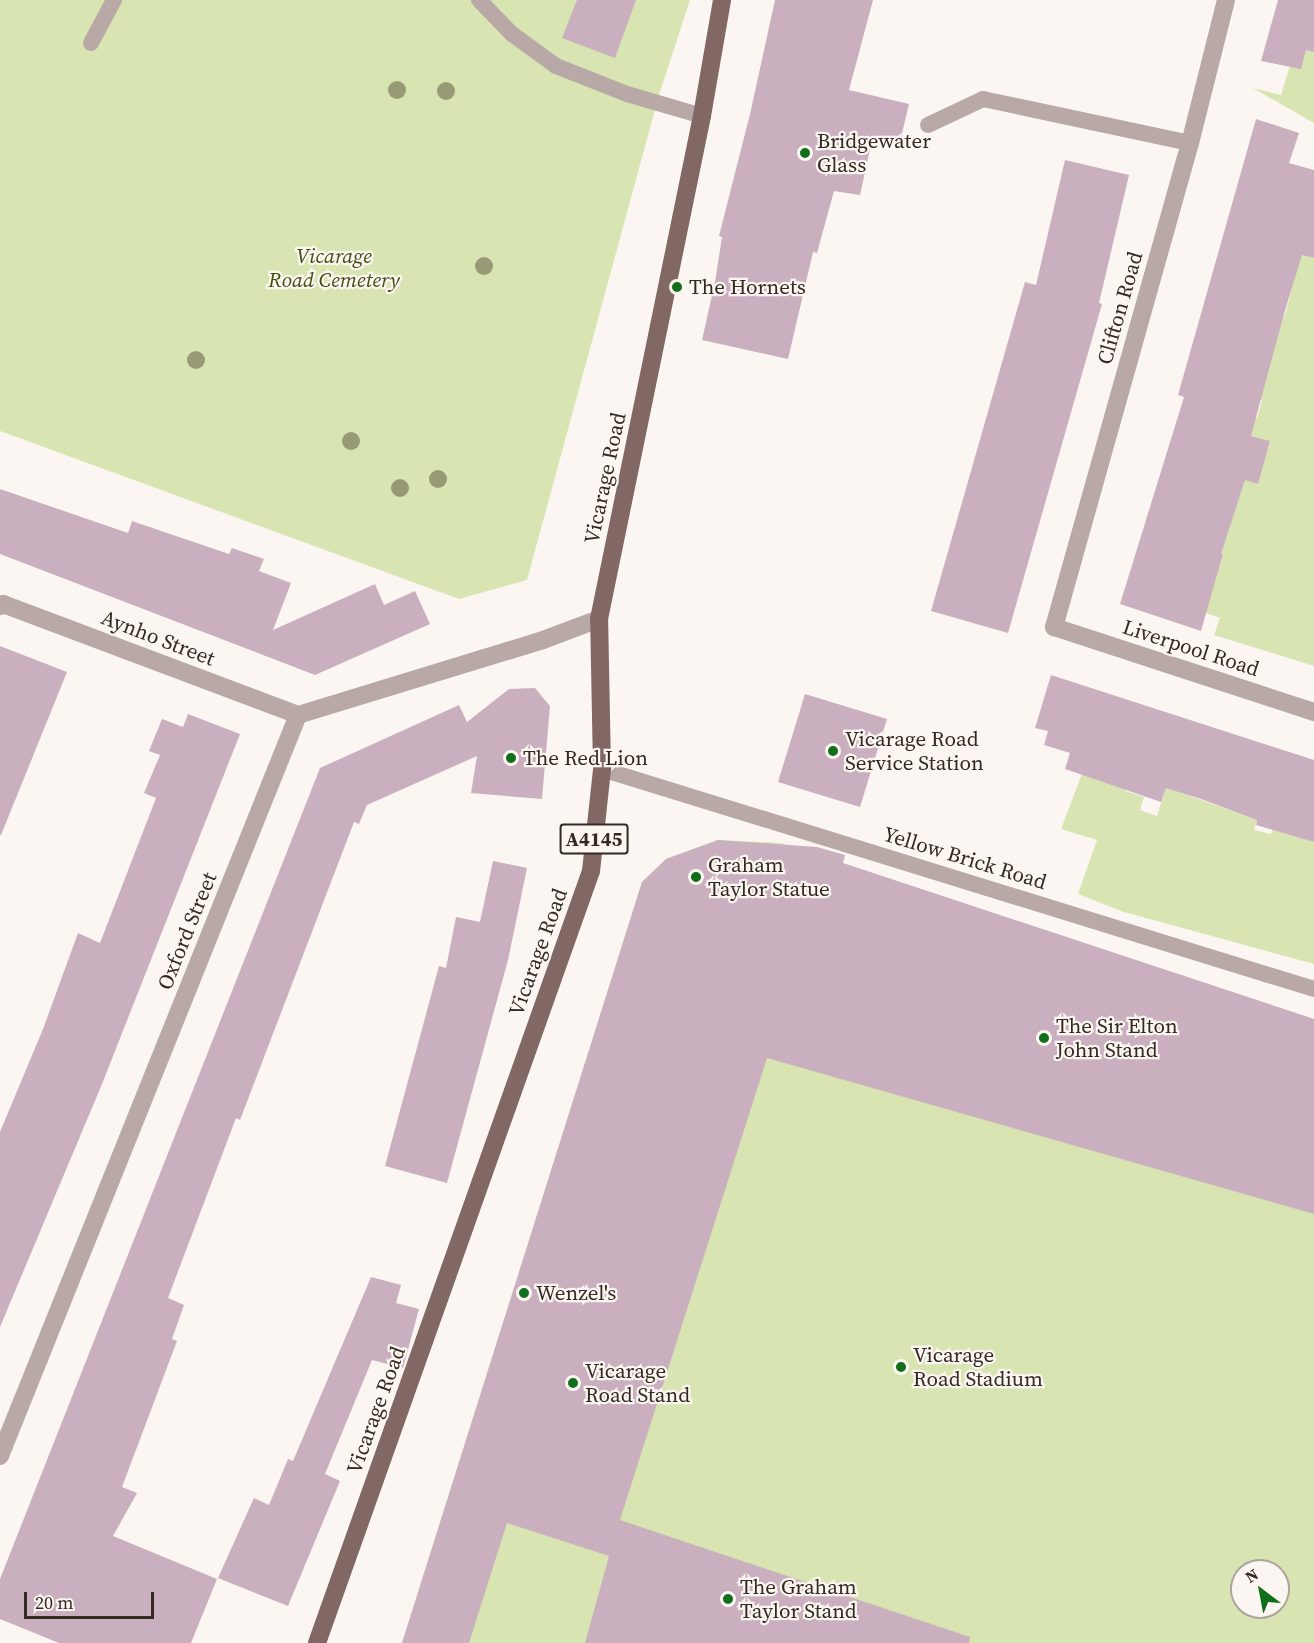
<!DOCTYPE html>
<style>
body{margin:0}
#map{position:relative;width:1314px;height:1643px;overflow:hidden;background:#fcf6f2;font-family:"Source Serif 4",serif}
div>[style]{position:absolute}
.green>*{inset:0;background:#d8e5b2}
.building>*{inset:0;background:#caafbf}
.lane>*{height:16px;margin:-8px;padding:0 8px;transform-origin:8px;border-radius:8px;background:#b8a9a7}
.street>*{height:18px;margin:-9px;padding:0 9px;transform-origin:9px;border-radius:9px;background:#b8a9a7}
.primary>*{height:18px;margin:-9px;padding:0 9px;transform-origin:9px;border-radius:9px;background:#826865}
.trees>*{width:18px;height:18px;margin:-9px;border-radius:50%;background:#979a75}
.dots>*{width:16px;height:16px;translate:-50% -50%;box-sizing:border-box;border:3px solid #fcf6f2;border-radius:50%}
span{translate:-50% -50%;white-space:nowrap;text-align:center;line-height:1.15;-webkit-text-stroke:4.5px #fcf6f2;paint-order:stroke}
.shield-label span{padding:2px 4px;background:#fcf6f2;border:2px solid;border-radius:4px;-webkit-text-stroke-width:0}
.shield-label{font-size:20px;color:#332a22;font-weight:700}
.poi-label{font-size:21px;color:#332a22}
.left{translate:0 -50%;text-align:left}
.park-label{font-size:21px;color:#444e0e;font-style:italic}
.street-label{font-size:21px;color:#332a22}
.north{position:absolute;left:1230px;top:1559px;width:60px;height:60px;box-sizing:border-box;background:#fcf6f2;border:2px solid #aca49f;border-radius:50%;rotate:328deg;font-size:16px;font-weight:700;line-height:24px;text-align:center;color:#332a22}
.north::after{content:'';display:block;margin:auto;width:21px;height:27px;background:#116e1a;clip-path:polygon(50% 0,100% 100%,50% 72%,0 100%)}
.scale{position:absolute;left:24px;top:1592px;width:130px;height:27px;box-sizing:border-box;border:3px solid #332a22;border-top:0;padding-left:8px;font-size:18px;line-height:21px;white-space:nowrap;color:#332a22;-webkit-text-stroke:4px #fcf6f2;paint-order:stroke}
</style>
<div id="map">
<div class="green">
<div style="clip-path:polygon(0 0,690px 0,659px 95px,527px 580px,459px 599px,0 431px)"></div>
<div style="clip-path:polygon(1306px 50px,1314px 52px,1314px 123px,1253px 88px,1281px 95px,1290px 66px,1301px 68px)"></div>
<div style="clip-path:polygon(1277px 248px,1314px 258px,1314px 666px,1214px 635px,1220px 618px,1189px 607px,1211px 594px,1223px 555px,1196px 547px,1216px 470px,1257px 483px,1270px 442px,1226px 428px,1229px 417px,1257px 418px,1262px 400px,1237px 392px,1260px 308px,1285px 315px,1295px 277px)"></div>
<div style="clip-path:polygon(1135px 757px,1125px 791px,1144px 797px,1140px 810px,1157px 816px,1171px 771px,1182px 793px,1257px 820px,1254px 830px,1271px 834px,1281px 806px,1289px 834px,1314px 842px,1314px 964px,1124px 912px,1078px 894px,1097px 840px,1061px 829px,1082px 774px)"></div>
<div style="clip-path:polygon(evenodd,718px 840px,781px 843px,1314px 1019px,1314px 1643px,402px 1643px,642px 882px,666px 859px,718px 840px,1242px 1571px,1278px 1571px,1278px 1607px,1242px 1607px,1242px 1571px)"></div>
</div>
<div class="building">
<div style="clip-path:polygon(577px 0,636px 0,615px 58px,562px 38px)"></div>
<div style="clip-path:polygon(775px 0,873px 0,849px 90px,909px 104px,899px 146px,872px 140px,860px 195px,834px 191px,817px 253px,813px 252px,788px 359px,702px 340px,715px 282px,722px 237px,719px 236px,750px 114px)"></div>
<div style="clip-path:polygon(1278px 0,1314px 0,1314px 52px,1306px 50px,1301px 69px,1261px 61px)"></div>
<div style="clip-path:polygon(1256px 119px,1299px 133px,1289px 163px,1314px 170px,1314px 258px,1302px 255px,1284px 314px,1251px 436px,1270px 441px,1258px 484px,1245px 480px,1221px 554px,1223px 554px,1201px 631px,1120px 604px,1184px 397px,1178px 395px)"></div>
<div style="clip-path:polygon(1065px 160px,1129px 175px,1099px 303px,1102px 304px,1008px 633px,931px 611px,1025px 282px,1036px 285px)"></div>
<div style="clip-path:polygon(0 489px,128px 533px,132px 521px,229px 554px,232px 548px,264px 559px,259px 571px,291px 583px,273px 630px,375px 584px,384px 605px,415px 591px,430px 624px,315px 675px,0 554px)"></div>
<div style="clip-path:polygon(0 646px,67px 672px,1px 835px,0 835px)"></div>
<div style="clip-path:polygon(1051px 675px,1314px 760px,1314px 842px,1256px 825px,1257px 820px,1201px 799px,1166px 788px,1161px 802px,1065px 769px,1070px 753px,1044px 745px,1048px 731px,1035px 728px)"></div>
<div style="clip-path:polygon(535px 688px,550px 706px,542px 799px,471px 793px,477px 756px,367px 805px,359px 824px,354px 822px,240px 1120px,236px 1118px,168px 1298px,184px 1305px,172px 1339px,177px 1341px,122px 1487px,137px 1493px,113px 1536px,217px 1579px,191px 1643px,59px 1643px,0 1619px,0 1579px,320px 768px,459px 705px,467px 722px,509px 689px)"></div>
<div style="clip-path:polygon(805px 694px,887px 719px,860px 807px,778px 782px)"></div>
<div style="clip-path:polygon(188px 714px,240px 734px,102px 1084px,0 1327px,0 1132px,43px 1029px,78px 933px,100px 943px,156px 798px,144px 793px,160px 755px,149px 751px,162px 719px,183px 727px)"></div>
<div style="clip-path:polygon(718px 840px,817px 847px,845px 855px,843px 863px,1314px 1019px,1314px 1214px,767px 1058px,620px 1520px,970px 1637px,969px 1643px,585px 1643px,609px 1556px,507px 1523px,469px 1643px,402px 1643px,642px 882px,666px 859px)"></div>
<div style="clip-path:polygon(493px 861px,527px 868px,508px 960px,447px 1183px,385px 1166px,439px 966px,446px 968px,456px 917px,480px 922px)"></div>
<div style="clip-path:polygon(371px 1277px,401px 1285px,396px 1303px,419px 1309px,403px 1368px,372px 1360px,325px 1474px,340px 1481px,288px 1606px,218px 1578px,254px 1498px,269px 1505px,288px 1459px,293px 1461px)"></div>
</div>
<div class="lane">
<div style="left:479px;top:0;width:47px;rotate:45.9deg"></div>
<div style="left:512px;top:34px;width:54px;rotate:36deg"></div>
<div style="left:556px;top:66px;width:76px;rotate:21.5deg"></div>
<div style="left:627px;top:94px;width:78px;rotate:16.3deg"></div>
<div style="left:91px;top:43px;width:49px;rotate:-61.9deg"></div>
<div style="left:928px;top:125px;width:61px;rotate:-25.3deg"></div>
<div style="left:983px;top:99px;width:212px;rotate:12deg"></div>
<div style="left:602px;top:769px;width:745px;rotate:17.17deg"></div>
</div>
<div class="street">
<div style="left:1226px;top:0;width:147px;rotate:104.1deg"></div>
<div style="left:1190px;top:143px;width:503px;rotate:105.69deg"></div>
<div style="left:1054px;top:627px;width:274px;rotate:18.1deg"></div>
<div style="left:0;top:606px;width:4px;rotate:-34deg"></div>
<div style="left:3px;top:604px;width:315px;rotate:20.6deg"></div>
<div style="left:0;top:1456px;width:799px;rotate:-68.09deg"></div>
<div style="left:298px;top:715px;width:256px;rotate:-17deg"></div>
<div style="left:543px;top:640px;width:60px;rotate:-20.6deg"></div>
</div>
<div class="primary">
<div style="left:317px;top:1643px;width:819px;rotate:-70.46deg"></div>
<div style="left:591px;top:871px;width:103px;rotate:-83.8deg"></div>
<div style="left:602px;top:769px;width:150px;rotate:-91.1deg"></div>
<div style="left:599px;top:619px;width:513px;rotate:-78.43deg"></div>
<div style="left:702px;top:116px;width:118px;rotate:-80.2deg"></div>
</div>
<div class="trees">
<div style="left:397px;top:90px"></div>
<div style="left:446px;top:91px"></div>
<div style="left:484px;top:266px"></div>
<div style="left:196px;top:360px"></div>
<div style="left:351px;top:441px"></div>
<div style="left:438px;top:479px"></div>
<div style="left:400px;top:488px"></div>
</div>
<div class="dots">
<div style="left:805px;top:153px;background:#116e1a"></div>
<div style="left:677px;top:287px;background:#116e1a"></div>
<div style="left:833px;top:751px;background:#116e1a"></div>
<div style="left:511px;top:758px;background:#116e1a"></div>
<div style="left:696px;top:877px;background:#116e1a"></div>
<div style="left:1044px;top:1038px;background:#116e1a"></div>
<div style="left:524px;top:1293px;background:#116e1a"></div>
<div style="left:901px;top:1367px;background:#116e1a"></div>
<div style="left:573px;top:1383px;background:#116e1a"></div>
<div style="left:728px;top:1599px;background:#116e1a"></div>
</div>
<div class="shield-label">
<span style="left:594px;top:839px">A4145</span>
</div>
<div class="poi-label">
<span class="left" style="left:817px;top:153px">Bridgewater<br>Glass</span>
<span class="left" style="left:689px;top:287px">The Hornets</span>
<span class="left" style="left:845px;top:751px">Vicarage Road<br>Service Station</span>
<span class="left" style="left:523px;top:758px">The Red Lion</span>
<span class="left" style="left:708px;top:877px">Graham<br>Taylor Statue</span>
<span class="left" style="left:1056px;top:1038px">The Sir Elton<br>John Stand</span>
<span class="left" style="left:536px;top:1293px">Wenzel's</span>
<span class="left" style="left:913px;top:1367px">Vicarage<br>Road Stadium</span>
<span class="left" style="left:585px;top:1383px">Vicarage<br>Road Stand</span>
<span class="left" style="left:740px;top:1599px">The Graham<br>Taylor Stand</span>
</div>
<div class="park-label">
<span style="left:334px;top:268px">Vicarage<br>Road Cemetery</span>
</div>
<div class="street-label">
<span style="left:1120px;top:308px;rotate:-74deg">Clifton Road</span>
<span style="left:605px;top:478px;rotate:-78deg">Vicarage Road</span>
<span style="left:158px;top:638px;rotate:21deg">Aynho Street</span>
<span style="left:1191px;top:648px;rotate:18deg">Liverpool Road</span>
<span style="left:965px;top:858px;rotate:17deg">Yellow Brick Road</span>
<span style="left:187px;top:931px;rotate:-68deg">Oxford Street</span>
<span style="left:538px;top:952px;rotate:-70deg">Vicarage Road</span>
<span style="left:376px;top:1410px;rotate:-70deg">Vicarage Road</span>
</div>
<div class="north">N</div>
<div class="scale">20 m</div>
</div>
